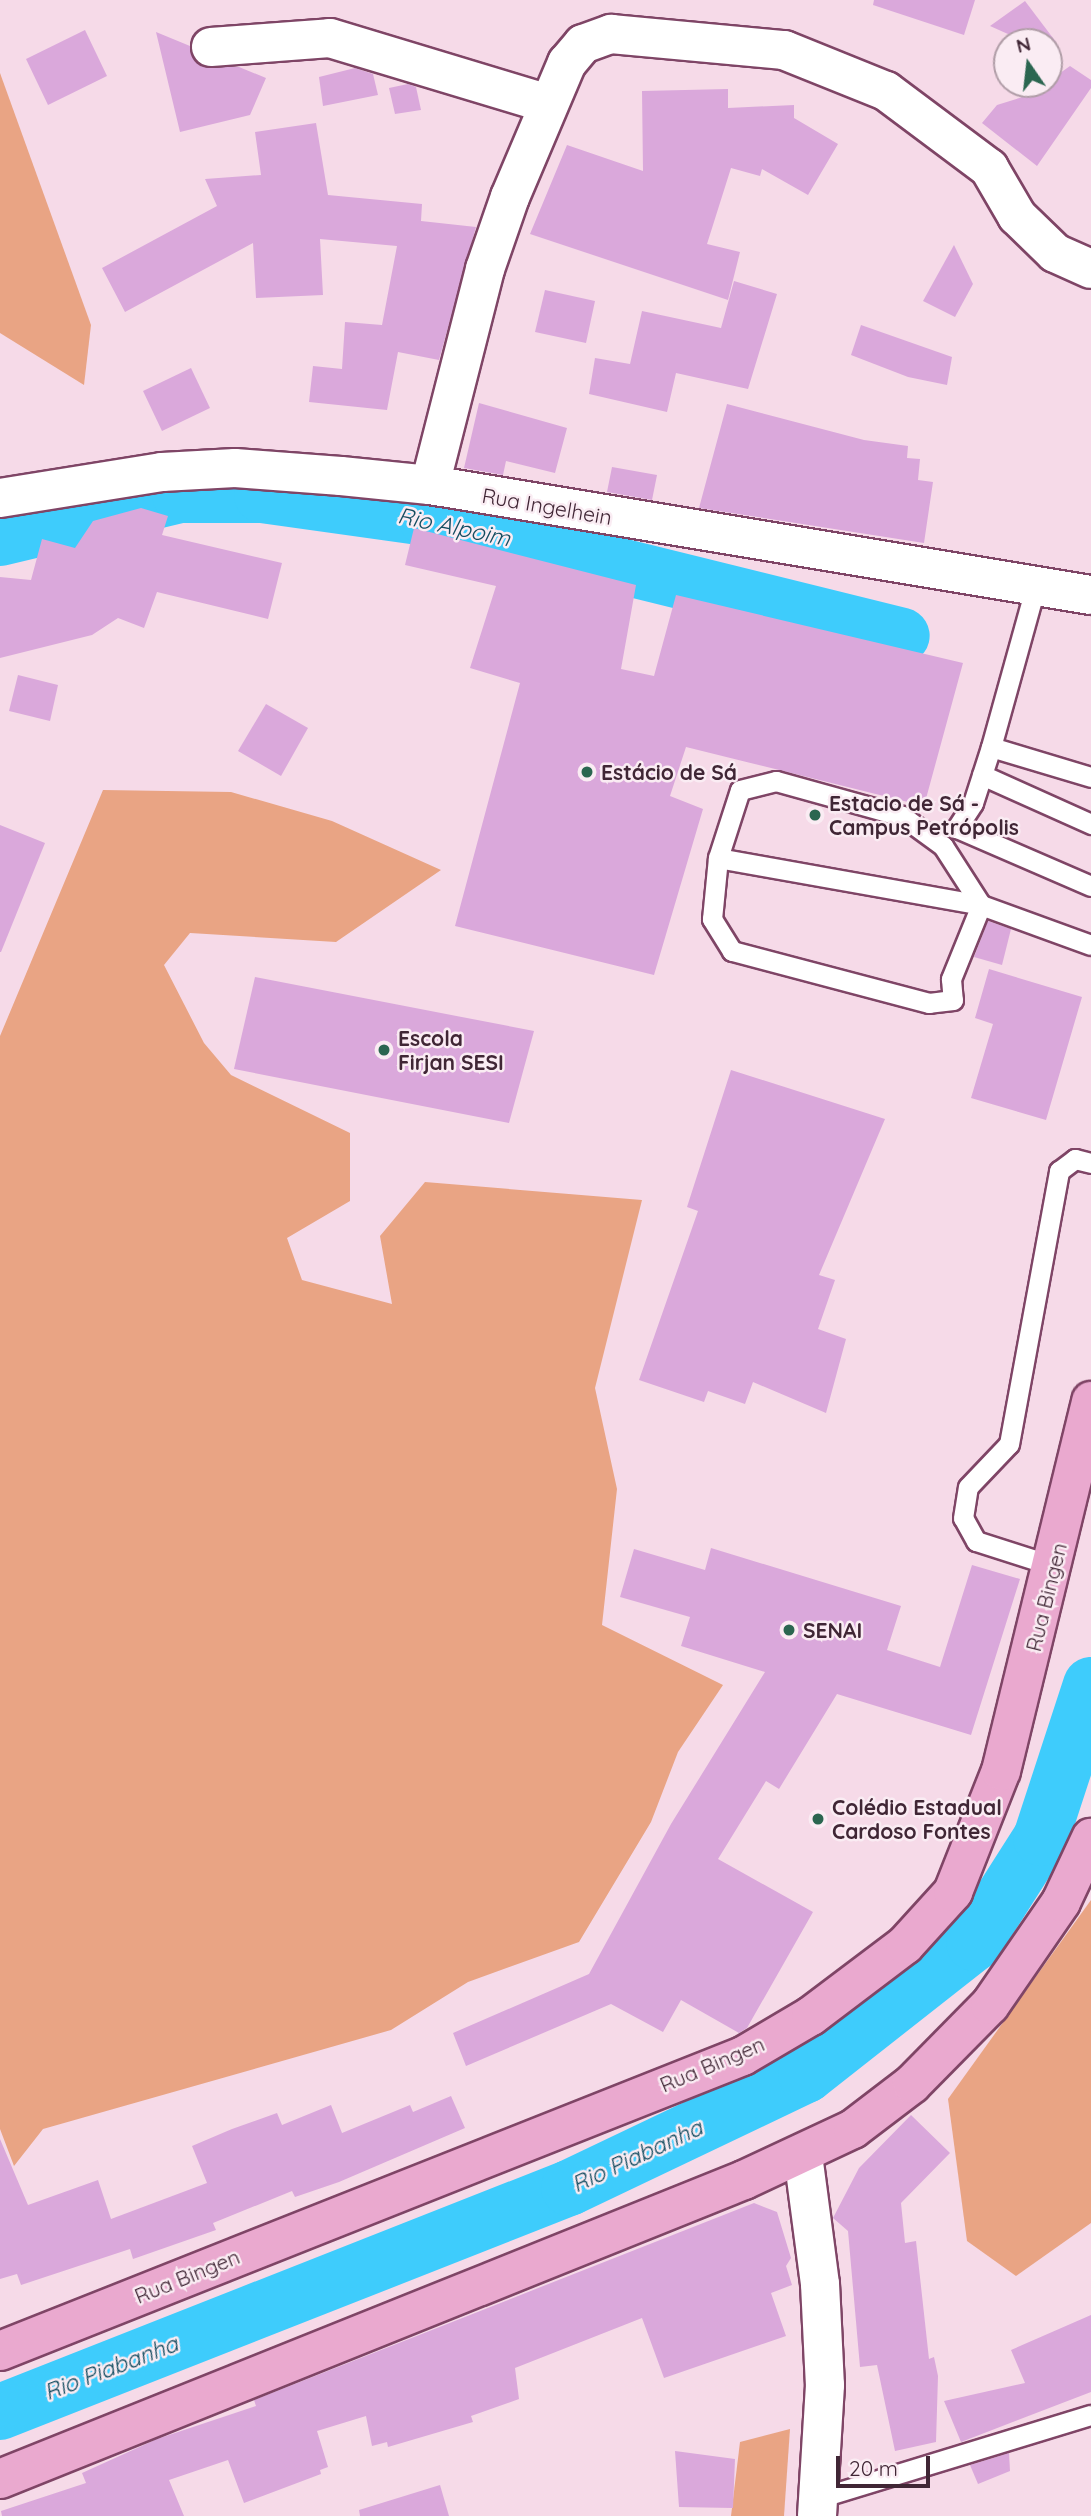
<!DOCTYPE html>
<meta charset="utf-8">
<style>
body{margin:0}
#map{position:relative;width:1091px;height:2516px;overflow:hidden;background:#f6dae8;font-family:Quicksand,sans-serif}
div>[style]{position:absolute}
.green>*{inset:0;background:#e9a484}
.river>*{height:56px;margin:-28px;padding:0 28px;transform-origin:28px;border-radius:28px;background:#3eccfc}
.building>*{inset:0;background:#daa8db}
.roads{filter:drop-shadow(2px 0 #7f4566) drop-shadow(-2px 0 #7f4566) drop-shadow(0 2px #7f4566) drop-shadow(0 -2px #7f4566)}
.lane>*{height:19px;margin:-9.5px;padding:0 9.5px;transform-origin:9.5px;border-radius:9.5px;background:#fff}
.street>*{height:38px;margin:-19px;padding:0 19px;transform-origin:19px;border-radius:19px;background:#fff}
.primary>*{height:38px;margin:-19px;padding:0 19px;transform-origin:19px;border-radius:19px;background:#eaa9cf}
.dots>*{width:19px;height:19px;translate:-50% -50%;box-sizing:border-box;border:4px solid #faecf3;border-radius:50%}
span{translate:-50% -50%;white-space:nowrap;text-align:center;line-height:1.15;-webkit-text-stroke:5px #faecf3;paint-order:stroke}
.street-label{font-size:21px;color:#402635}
.poi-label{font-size:21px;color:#402635;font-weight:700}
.left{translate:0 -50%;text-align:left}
.water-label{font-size:23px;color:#144d61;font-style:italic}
.north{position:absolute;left:993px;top:28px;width:70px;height:70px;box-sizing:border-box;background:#faecf3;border:2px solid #b09da7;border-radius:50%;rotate:346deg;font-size:19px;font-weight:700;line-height:28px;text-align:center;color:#402635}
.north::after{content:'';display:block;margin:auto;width:24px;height:32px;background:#2b6650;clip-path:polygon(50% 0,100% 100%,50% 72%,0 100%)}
.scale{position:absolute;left:836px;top:2456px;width:94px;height:32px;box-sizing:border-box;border:4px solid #402635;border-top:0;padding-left:9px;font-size:21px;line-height:24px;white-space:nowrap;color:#402635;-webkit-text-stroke:5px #faecf3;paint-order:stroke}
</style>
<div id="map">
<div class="green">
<div style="clip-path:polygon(0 73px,91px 325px,84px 385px,0 333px)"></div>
<div style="clip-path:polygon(103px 790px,231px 792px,332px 821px,441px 870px,336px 942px,190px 933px,164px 965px,204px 1043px,231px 1075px,350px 1133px,350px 1201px,287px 1238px,302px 1280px,392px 1304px,380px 1236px,425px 1182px,642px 1200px,595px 1388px,617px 1489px,602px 1625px,723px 1685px,678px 1752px,651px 1822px,579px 1942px,468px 1982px,391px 2030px,43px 2129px,14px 2166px,0 2129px,0 1036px)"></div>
<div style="clip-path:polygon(1091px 1900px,1091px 2223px,1016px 2276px,967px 2241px,948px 2099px)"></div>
<div style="clip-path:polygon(790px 2429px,784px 2516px,731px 2516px,740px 2442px)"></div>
</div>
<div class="river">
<div style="left:0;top:538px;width:185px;rotate:-13.4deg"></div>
<div style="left:180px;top:495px;width:82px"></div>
<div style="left:262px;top:495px;width:166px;rotate:8deg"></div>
<div style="left:426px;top:518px;width:490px;rotate:13.9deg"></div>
<div style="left:0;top:2412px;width:612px;rotate:-21.49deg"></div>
<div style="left:569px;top:2188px;width:263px;rotate:-25.5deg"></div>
<div style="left:806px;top:2075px;width:214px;rotate:-38.2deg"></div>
<div style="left:974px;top:1943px;width:125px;rotate:-57.5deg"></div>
<div style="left:1041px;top:1838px;width:161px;rotate:-71.9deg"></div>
</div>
<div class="building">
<div style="clip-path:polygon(874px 0,975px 0,964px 35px,873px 5px)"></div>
<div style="clip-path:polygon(1025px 1px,1056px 42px,1026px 42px,990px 26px)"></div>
<div style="clip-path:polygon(85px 30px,107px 76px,48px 105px,26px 59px)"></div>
<div style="clip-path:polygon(156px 32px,190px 46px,202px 67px,239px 67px,266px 78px,250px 115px,180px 132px)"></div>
<div style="clip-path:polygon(1070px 66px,1091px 80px,1091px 88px,1037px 166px,982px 123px,997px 105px,1029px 95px)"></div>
<div style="clip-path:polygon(355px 68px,373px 74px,378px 95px,323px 106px,319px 77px)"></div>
<div style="clip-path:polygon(408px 84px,416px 87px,421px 110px,395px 114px,389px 88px)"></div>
<div style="clip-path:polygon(728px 89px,728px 108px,794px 105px,794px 118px,838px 144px,808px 195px,762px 169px,760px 176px,731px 168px,707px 244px,740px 252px,728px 300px,530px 234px,567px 145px,643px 171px,642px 91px)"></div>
<div style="clip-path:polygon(316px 123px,328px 195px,422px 204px,421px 221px,476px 227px,439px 360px,398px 352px,387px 410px,309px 402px,313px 366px,342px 369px,345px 322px,382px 325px,397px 246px,320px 239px,323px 295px,256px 298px,253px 243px,125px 312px,102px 268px,217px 206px,205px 179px,261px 175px,255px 132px)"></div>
<div style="clip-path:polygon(954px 245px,973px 284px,955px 317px,923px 301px)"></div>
<div style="clip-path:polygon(734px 281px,777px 294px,748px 389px,676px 373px,667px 412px,589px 394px,595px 358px,630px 364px,642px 311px,721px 328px)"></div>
<div style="clip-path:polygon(545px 290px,595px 301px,586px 343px,535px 332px)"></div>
<div style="clip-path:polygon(861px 325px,952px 357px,947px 385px,908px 377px,851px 355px)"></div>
<div style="clip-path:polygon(191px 368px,210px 408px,162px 431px,143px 391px)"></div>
<div style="clip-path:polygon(479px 403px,567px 428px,555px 473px,506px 461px,503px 475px,464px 468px)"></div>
<div style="clip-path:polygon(727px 404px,864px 440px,908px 446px,907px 458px,920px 459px,918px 480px,933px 482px,924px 543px,699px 508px)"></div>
<div style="clip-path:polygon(612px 467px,657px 475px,652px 500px,607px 492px)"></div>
<div style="clip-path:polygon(141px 508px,168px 516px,162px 535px,282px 563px,268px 619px,157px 592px,144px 628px,118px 618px,92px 635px,0 658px,0 577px,31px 580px,42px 539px,75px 548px,93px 521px)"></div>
<div style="clip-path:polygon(414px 528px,636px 585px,621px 669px,654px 676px,676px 595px,963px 663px,924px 806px,686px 747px,670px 796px,703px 809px,654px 975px,455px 926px,520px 683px,470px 668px,496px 586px,405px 565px)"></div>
<div style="clip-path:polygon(18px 675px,58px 685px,50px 721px,9px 711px)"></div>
<div style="clip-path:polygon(266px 704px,308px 728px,281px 776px,238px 751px)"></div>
<div style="clip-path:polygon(0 825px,45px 843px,1px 952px,0 952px)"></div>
<div style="clip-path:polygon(988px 921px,1011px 929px,1002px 965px,974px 957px)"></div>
<div style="clip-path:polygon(989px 969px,1082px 997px,1046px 1120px,971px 1098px,993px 1024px,975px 1018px)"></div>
<div style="clip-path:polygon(255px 977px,534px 1031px,509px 1123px,234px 1069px)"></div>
<div style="clip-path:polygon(731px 1070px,885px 1119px,819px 1275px,835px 1280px,818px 1329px,846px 1339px,826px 1413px,753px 1382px,745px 1404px,708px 1391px,704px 1402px,639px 1380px,698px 1211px,687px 1207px)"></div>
<div style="clip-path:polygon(711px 1548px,901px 1606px,887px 1650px,940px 1667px,972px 1565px,1020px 1579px,971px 1735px,837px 1694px,779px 1789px,766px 1781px,718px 1859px,813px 1912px,747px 2028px,739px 2033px,681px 2000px,663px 2032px,611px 2004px,466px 2066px,453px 2033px,589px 1974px,671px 1824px,765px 1672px,681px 1646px,690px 1617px,620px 1597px,634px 1549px,705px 1570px)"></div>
<div style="clip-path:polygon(451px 2096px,465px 2128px,339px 2182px,295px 2197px,292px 2191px,213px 2223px,216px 2230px,133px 2259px,130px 2249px,21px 2285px,17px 2274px,0 2279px,0 2139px,28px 2205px,98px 2180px,111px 2219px,207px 2183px,192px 2146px,232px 2129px,277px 2113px,282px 2125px,331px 2105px,342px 2133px,410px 2105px,413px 2112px)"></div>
<div style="clip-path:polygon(911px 2115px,950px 2153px,901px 2203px,905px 2243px,916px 2241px,929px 2359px,934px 2357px,938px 2376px,936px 2442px,895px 2451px,877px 2365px,860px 2367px,848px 2231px,833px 2218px,859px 2168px)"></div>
<div style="clip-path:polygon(754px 2203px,777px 2212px,791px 2258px,786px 2266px,792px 2285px,771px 2293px,786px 2336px,664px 2378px,642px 2318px,515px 2368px,519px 2399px,471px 2416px,473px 2422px,388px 2447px,387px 2442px,372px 2446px,366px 2416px,317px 2431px,328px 2467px,320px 2470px,321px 2474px,244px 2503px,228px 2460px,169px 2480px,184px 2516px,2px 2516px,1px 2511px,86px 2483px,82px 2473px,157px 2439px,256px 2406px,254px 2400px)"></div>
<div style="clip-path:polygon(1091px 2315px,1091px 2392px,961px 2442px,944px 2401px,1025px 2383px,1011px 2350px)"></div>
<div style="clip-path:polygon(675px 2451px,735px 2459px,733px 2508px,679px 2507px)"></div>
<div style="clip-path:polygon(1009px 2453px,1010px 2471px,978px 2484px,970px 2465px)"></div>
<div style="clip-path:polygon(440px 2485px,449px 2516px,360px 2516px,359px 2510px)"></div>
</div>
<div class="roads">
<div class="lane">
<div style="left:991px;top:747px;width:168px;rotate:-74.5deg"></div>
<div style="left:982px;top:775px;width:120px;rotate:24.2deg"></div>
<div style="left:1091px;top:777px;width:104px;rotate:-163.3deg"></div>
<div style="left:991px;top:747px;width:59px;rotate:107.8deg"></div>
<div style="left:973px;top:803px;width:30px;rotate:123deg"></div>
<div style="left:957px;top:828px;width:146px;rotate:23.4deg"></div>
<div style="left:776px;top:781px;width:131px;rotate:15.5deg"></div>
<div style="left:902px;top:816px;width:51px;rotate:36.2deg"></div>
<div style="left:943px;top:846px;width:70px;rotate:57.2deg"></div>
<div style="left:981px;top:905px;width:80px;rotate:112.1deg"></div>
<div style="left:951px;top:979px;width:21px;rotate:85deg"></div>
<div style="left:953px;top:1000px;width:24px;rotate:173deg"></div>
<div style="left:929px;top:1003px;width:204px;rotate:-165.2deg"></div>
<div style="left:732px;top:951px;width:38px;rotate:-122deg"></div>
<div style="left:712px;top:919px;width:61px;rotate:-84.4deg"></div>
<div style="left:718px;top:858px;width:71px;rotate:-72.1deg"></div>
<div style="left:740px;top:790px;width:37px;rotate:-14deg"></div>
<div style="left:718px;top:858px;width:267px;rotate:10.1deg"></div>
<div style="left:981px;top:905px;width:117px;rotate:20deg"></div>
<div style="left:1054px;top:1566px;width:82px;rotate:-162.2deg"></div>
<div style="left:976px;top:1541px;width:26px;rotate:-119deg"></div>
<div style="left:963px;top:1518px;width:31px;rotate:-81deg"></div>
<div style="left:968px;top:1487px;width:59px;rotate:-46.4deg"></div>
<div style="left:1009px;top:1444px;width:278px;rotate:-79.6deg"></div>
<div style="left:1059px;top:1171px;width:20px;rotate:-37deg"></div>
<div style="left:1075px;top:1159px;width:16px;rotate:14deg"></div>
<div style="left:819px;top:2498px;width:284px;rotate:-17deg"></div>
</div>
<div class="street">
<div style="left:211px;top:47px;width:119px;rotate:-4.3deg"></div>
<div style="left:330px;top:38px;width:228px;rotate:16.8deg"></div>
<div style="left:430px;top:485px;width:223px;rotate:-75.7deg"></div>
<div style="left:485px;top:269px;width:76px;rotate:-70.9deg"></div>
<div style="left:510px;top:197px;width:146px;rotate:-67deg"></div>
<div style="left:567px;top:63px;width:25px;rotate:-50deg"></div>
<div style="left:583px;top:44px;width:30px;rotate:-20deg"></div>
<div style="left:611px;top:34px;width:174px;rotate:5.3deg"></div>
<div style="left:784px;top:50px;width:110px;rotate:21.9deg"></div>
<div style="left:886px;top:91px;width:129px;rotate:36.8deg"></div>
<div style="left:989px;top:168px;width:56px;rotate:59.7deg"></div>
<div style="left:1017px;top:216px;width:53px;rotate:44.2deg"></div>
<div style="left:1055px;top:253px;width:39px;rotate:24deg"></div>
<div style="left:0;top:498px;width:164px;rotate:-9.1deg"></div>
<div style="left:162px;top:472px;width:73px;rotate:-3.1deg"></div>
<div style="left:235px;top:468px;width:106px;rotate:4.3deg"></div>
<div style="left:341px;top:476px;width:89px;rotate:5.8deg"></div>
<div style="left:430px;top:485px;width:670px;rotate:9.45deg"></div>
<div style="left:803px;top:2155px;width:130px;rotate:82.5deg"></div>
<div style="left:820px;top:2284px;width:101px;rotate:87.2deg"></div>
<div style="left:825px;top:2385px;width:131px;rotate:93.5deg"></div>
</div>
<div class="primary">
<div style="left:0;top:2351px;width:799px;rotate:-21.66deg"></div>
<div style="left:743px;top:2056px;width:79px;rotate:-30.5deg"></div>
<div style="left:811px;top:2016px;width:118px;rotate:-37.1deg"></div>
<div style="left:905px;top:1945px;width:72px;rotate:-47.8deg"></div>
<div style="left:953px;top:1892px;width:130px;rotate:-68.4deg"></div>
<div style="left:1001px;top:1771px;width:381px;rotate:-76.3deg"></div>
<div style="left:0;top:2479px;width:802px;rotate:-21.89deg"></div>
<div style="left:744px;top:2180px;width:120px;rotate:-25.1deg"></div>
<div style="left:853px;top:2129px;width:74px;rotate:-37.3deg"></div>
<div style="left:912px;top:2084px;width:111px;rotate:-45.4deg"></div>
<div style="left:990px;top:2005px;width:125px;rotate:-55.4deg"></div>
<div style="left:1061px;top:1902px;width:71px;rotate:-64.9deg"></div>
</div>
</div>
<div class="dots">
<div style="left:587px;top:772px;background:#2b6650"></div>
<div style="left:815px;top:815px;background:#2b6650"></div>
<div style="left:384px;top:1050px;background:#2b6650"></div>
<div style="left:789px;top:1630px;background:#2b6650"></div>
<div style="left:818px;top:1819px;background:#2b6650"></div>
</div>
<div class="street-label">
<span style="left:547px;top:506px;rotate:10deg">Rua Ingelhein</span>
<span style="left:1046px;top:1597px;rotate:-76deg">Rua Bingen</span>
<span style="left:712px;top:2064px;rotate:-23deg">Rua Bingen</span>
<span style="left:187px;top:2276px;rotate:-22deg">Rua Bingen</span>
</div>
<div class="poi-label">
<span class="left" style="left:601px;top:772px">Estácio de Sá</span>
<span class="left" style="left:829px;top:815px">Estacio de Sá -<br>Campus Petrópolis</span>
<span class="left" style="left:398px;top:1050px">Escola<br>Firjan SESI</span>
<span class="left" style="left:803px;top:1630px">SENAI</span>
<span class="left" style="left:832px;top:1819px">Colédio Estadual<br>Cardoso Fontes</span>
</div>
<div class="water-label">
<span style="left:454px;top:527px;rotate:12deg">Rio Alpoim</span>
<span style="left:637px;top:2156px;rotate:-25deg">Rio Piabanha</span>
<span style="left:111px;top:2368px;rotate:-21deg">Rio Piabanha</span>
</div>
<div class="north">N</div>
<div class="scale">20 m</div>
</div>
